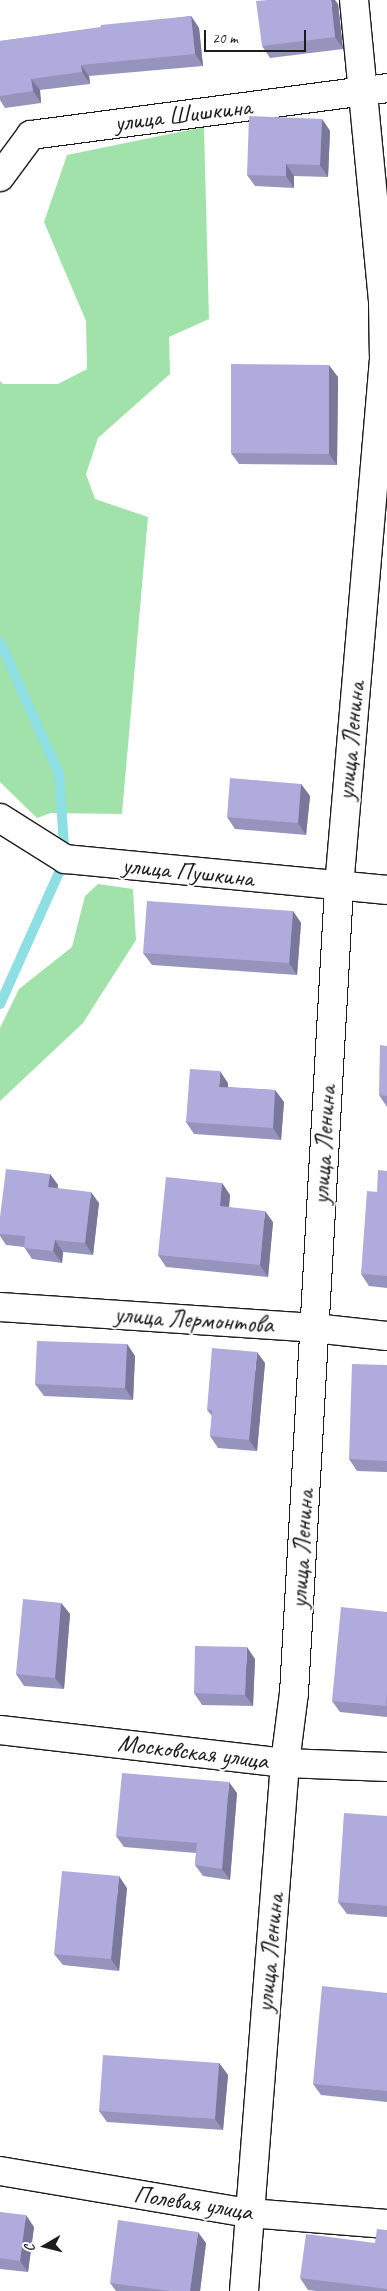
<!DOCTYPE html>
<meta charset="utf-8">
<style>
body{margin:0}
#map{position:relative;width:387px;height:2291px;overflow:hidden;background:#fff;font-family:Caveat,sans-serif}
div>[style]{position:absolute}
.green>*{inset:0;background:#a1e2ab}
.stream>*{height:10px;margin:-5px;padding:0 5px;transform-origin:5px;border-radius:5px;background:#8ddfe4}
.roads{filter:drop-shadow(1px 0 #1c1c1c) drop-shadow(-1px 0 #1c1c1c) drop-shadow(0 1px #1c1c1c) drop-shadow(0 -1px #1c1c1c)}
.street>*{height:28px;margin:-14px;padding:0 14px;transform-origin:14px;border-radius:14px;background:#fff}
.secondary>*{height:28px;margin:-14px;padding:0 14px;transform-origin:14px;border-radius:14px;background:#fff}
.wall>*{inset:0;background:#9693bd}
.shaded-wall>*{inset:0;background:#7a789a}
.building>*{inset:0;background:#afabdc}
span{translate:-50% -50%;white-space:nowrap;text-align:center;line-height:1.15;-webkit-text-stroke:4px #fff;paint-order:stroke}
.street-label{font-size:25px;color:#1c1c1c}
.north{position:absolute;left:20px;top:2221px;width:50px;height:50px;-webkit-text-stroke:4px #fff;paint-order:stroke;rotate:262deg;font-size:14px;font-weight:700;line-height:20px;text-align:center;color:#1c1c1c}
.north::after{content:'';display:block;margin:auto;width:18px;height:22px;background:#1c1c1c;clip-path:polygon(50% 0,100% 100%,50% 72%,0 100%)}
.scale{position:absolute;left:204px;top:30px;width:102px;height:22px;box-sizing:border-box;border:2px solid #1c1c1c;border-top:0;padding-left:6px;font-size:15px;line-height:18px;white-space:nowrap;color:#1c1c1c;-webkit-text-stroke:4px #fff;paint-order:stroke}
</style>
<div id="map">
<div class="green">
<div style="clip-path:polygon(204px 127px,209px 319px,169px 337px,170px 374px,98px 438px,86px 474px,95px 499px,148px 517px,122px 814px,51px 813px,37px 818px,0 782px,0 381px,3px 384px,58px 384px,87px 369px,86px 321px,44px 222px,67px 155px)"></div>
<div style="clip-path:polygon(98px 884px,133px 889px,136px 940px,83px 1023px,0 1101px,0 1028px,19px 989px,72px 947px,85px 896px)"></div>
</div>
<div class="stream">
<div style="left:0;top:642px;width:145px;rotate:65.9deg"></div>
<div style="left:59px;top:774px;width:85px;rotate:86deg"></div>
<div style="left:65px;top:859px;width:159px;rotate:114.1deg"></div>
</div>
<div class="roads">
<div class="street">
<div style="left:0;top:177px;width:52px;rotate:-53.6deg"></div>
<div style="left:31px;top:135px;width:359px;rotate:-7.5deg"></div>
<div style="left:0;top:818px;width:77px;rotate:32.2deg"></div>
<div style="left:65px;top:859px;width:323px;rotate:5.5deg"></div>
<div style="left:0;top:1307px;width:315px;rotate:3.8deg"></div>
<div style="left:314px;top:1328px;width:73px;rotate:6.3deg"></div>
<div style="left:0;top:1730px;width:287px;rotate:6.6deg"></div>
<div style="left:285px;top:1763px;width:102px;rotate:2.2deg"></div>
<div style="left:0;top:2171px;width:253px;rotate:9.6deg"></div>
<div style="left:249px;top:2213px;width:138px;rotate:4.6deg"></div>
</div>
<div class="secondary">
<div style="left:244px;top:2291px;width:530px;rotate:-85.56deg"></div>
<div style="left:285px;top:1763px;width:71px;rotate:-82.7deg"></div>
<div style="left:294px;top:1693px;width:807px;rotate:-86.8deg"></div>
<div style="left:339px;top:887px;width:530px;rotate:-85.13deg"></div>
<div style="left:384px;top:359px;width:58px;rotate:-91deg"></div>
<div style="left:383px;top:301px;width:302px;rotate:-95.5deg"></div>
</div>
</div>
<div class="wall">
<div style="clip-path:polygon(338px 4px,343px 49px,270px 58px,262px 46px)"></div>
<div style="clip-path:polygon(191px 16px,199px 28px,203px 66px,89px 76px,90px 84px,40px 90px,41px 103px,5px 108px,0 100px,0 41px)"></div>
<div style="clip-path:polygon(322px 119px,330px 131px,328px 177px,294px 176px,294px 188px,255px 186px,247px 175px)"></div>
<div style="clip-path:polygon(338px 377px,337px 465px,239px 464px,231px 453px)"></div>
<div style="clip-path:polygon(301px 784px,310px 796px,306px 835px,235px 829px,227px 817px)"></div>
<div style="clip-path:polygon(293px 911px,301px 923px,297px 975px,152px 965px,143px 953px)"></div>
<div style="clip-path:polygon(387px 1046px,387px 1107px,379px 1095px)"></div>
<div style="clip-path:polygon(228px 1083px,228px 1087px,275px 1090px,284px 1102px,281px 1140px,194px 1134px,186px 1122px)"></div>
<div style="clip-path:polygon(387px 1171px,387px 1288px,369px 1286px,361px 1274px,377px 1192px)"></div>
<div style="clip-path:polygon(50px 1174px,58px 1185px,57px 1188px,99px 1203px,93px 1255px,63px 1252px,62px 1263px,32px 1259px,24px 1247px,6px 1245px,0 1236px,0 1217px)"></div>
<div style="clip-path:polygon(222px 1183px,230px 1195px,229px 1207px,273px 1222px,268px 1277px,166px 1267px,158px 1255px)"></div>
<div style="clip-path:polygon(127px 1344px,135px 1356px,133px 1400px,44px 1396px,35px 1384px)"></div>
<div style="clip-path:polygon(265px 1363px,257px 1451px,218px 1448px,210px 1436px,212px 1416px,207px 1410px)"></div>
<div style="clip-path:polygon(387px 1365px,387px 1472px,357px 1471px,349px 1459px)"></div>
<div style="clip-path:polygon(61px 1603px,70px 1614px,64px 1689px,24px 1686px,16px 1674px)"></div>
<div style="clip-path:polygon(387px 1612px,387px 1717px,340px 1712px,332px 1701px)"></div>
<div style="clip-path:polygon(255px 1659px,253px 1706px,202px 1705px,194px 1693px)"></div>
<div style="clip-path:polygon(237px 1793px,230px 1880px,203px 1876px,195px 1865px,196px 1853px,124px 1847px,116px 1836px)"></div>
<div style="clip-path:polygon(387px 1816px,387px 1917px,347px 1914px,338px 1902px)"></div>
<div style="clip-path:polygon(127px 1888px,119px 1971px,63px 1965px,54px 1954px)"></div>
<div style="clip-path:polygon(387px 1993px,387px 2102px,321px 2095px,313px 2084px)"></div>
<div style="clip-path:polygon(219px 2063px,228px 2075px,223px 2130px,107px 2122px,99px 2111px)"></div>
<div style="clip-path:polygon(0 2212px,34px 2227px,28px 2272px,0 2269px)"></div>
<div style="clip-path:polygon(387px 2230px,387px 2291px,317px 2291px,308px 2290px,300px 2278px,375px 2243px)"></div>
<div style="clip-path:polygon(206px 2243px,200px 2291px,116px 2291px,110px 2283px)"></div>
</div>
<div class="shaded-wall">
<div style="clip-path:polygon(331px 0,335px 0,338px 4px,343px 49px,335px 37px)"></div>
<div style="clip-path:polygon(191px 16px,199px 28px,203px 66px,195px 54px)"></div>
<div style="clip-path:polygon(81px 65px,89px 76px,90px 84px,82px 72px)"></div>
<div style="clip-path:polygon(31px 79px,40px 90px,41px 103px,33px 91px)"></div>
<div style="clip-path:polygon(322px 119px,330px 131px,328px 177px,320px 165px)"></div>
<div style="clip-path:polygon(286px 164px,294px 176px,294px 188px,286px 176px)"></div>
<div style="clip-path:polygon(329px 365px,338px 377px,337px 465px,329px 454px)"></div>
<div style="clip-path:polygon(301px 784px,310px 796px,306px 835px,298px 823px)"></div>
<div style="clip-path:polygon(293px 911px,301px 923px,297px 975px,289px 963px)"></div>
<div style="clip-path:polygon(220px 1071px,228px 1083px,227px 1098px,219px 1087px)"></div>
<div style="clip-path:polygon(275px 1090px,284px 1102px,281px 1140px,273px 1128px)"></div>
<div style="clip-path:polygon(50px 1174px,58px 1185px,57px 1199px,48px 1187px)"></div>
<div style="clip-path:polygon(222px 1183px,230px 1195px,228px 1218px,220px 1206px)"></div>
<div style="clip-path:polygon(91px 1192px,99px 1203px,93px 1255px,85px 1243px)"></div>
<div style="clip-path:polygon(265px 1211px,273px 1222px,268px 1277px,260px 1265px)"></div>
<div style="clip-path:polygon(55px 1240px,63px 1252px,62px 1263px,53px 1251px)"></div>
<div style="clip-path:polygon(127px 1344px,135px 1356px,133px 1400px,125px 1388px)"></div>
<div style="clip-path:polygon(257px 1352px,265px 1363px,257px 1451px,249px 1440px)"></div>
<div style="clip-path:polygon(61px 1603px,70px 1614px,64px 1689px,55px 1678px)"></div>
<div style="clip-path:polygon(247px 1647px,255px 1659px,253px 1706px,245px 1695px)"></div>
<div style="clip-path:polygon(229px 1782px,237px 1793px,230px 1880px,222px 1869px)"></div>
<div style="clip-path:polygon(119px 1876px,127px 1888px,119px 1971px,111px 1959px)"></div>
<div style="clip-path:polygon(219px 2063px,228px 2075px,223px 2130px,215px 2119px)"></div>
<div style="clip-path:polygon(26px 2215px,34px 2227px,28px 2272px,20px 2261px)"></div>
<div style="clip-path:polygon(198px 2232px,206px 2243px,200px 2291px,190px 2291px)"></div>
</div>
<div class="building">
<div style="clip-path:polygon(268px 0,331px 0,335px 37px,262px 46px,256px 1px)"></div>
<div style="clip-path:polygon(191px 16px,195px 54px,81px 65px,82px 72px,31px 79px,33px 91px,0 96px,0 41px,101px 27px,101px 25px)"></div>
<div style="clip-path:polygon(249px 116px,322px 119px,320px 165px,286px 164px,286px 176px,247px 175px)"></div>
<div style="clip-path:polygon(231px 364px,329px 365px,329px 454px,231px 453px)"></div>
<div style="clip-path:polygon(230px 778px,301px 784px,298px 823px,227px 817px)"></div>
<div style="clip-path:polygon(147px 901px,293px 911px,289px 963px,143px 953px)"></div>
<div style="clip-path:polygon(380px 1045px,387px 1046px,387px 1096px,379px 1095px)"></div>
<div style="clip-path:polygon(190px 1069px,220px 1071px,219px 1087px,275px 1090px,273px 1128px,186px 1122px)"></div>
<div style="clip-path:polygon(6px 1169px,50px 1174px,48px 1187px,91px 1192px,85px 1243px,55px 1240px,53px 1251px,24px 1248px,25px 1236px,0 1234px,0 1217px)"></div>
<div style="clip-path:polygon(378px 1170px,387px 1171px,387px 1276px,361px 1274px,367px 1191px,377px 1192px)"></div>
<div style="clip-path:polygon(166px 1177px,222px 1183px,220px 1206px,265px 1211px,260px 1265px,158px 1255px)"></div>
<div style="clip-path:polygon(37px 1341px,127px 1344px,125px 1388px,35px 1384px)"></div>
<div style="clip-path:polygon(212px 1348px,257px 1352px,249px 1440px,210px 1436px,212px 1410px,207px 1410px)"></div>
<div style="clip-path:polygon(352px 1364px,387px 1365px,387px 1461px,349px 1459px)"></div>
<div style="clip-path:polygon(23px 1599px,61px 1603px,55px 1678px,16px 1674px)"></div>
<div style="clip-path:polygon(341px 1607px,387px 1612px,387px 1691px,386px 1706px,332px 1701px)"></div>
<div style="clip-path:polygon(195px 1646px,247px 1647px,245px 1695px,194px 1693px)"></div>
<div style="clip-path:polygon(122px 1773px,229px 1782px,222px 1869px,195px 1865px,197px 1843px,116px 1836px)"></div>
<div style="clip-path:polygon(344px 1813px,387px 1816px,387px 1906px,338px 1902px)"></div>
<div style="clip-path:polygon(62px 1871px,119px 1876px,111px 1959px,54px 1954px)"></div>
<div style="clip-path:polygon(322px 1986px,387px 1993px,387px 2091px,313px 2084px)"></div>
<div style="clip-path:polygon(103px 2055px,219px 2063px,215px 2119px,99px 2111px)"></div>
<div style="clip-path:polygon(0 2212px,26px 2215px,20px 2261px,0 2258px)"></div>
<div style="clip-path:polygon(118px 2220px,198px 2232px,190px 2291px,170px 2291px,110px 2283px)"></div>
<div style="clip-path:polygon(377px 2229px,387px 2230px,387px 2289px,300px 2278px,306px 2234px,375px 2243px)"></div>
</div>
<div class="street-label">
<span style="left:183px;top:115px;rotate:-7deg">улица Шишкина</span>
<span style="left:351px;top:741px;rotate:-85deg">улица Ленина</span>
<span style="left:188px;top:872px;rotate:6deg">улица Пушкина</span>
<span style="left:324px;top:1145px;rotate:-87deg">улица Ленина</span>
<span style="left:194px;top:1320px;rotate:4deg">улица Лермонтова</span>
<span style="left:302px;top:1549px;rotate:-87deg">улица Ленина</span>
<span style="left:193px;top:1752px;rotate:7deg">Московская улица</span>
<span style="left:270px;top:1953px;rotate:-85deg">улица Ленина</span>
<span style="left:193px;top:2203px;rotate:9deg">Полевая улица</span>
</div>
<div class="north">С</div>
<div class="scale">20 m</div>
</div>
